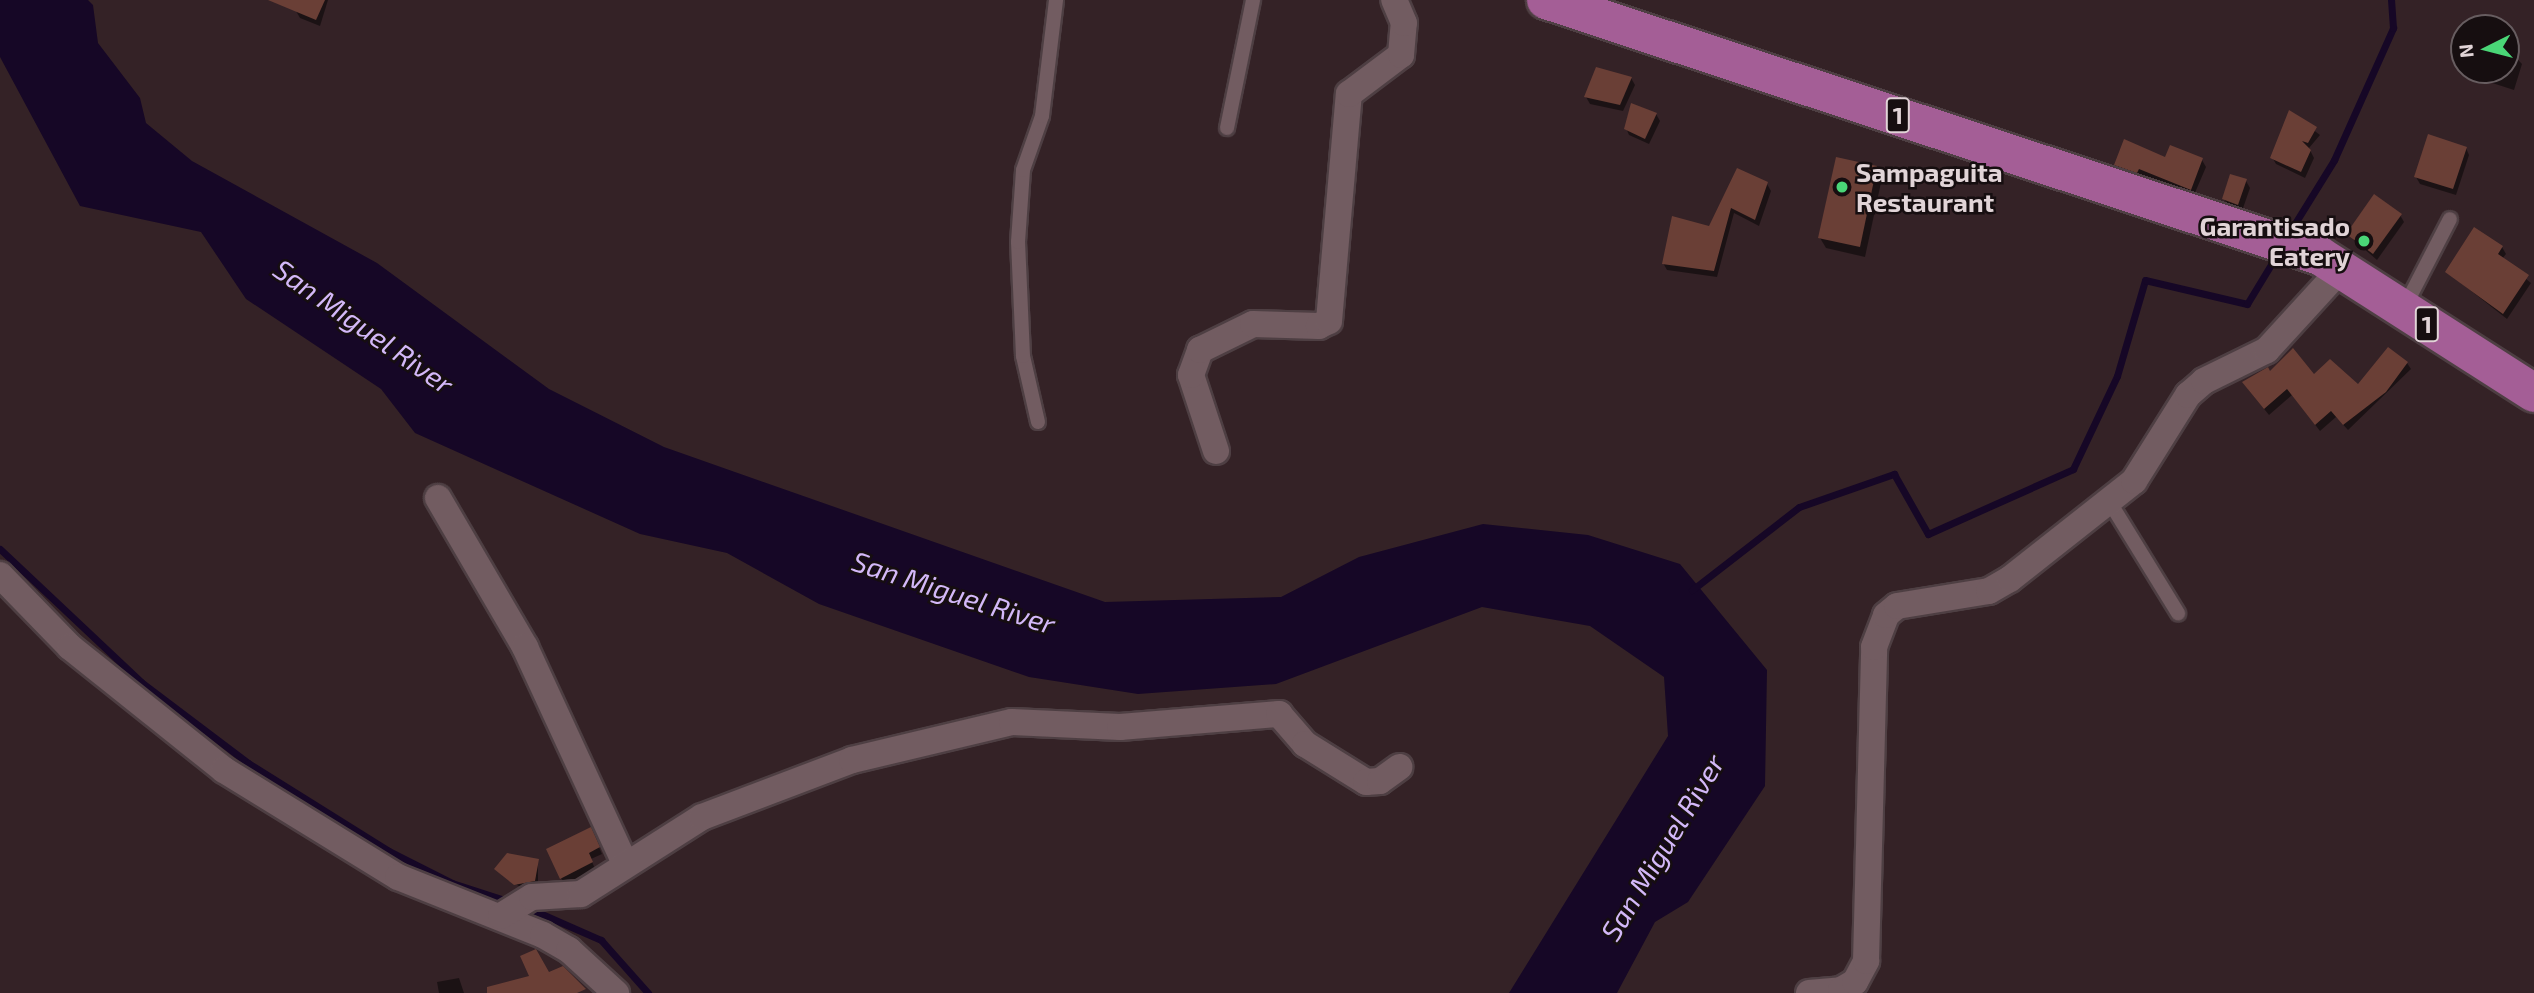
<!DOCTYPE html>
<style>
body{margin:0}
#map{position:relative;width:2534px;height:993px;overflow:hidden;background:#342226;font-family:"Exo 2",sans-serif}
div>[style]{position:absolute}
.water>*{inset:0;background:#160726}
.shadow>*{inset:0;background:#0007}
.stream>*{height:7px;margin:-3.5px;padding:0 3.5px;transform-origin:3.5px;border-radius:3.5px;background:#160726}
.building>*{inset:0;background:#6a3f36}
.roads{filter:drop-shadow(2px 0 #4e3f43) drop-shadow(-2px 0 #4e3f43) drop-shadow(0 2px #4e3f43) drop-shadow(0 -2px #4e3f43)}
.service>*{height:14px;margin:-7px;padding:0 7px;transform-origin:7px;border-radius:7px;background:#725c61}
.minor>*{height:26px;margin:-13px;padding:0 13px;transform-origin:13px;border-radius:13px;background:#725c61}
.trunk>*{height:38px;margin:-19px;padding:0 19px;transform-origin:19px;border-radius:19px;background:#a45e96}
.dots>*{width:19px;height:19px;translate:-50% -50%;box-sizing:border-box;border:4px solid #160e10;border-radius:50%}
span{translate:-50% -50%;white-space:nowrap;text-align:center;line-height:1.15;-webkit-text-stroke:5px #160e10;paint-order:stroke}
.shield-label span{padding:2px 5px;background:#160e10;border:2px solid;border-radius:5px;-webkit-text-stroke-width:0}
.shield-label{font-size:24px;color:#e1d4d7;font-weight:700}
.poi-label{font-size:26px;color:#e1d4d7;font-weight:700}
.left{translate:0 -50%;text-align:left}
.right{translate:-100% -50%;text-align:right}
.water-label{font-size:28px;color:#d3b8f8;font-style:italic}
.north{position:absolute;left:2450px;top:14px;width:70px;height:70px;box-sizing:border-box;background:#160e10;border:2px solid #675d60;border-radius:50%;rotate:264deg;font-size:19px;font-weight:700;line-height:28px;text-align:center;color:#e1d4d7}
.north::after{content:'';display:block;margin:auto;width:24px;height:32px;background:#4ad677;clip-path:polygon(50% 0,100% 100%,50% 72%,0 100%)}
</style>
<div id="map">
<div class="water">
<div style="clip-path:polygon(0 0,88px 0,93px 5px,98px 43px,140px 98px,146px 123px,192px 161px,377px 263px,549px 389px,664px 447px,1105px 602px,1281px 597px,1359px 557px,1483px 524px,1588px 535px,1680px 564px,1767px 670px,1765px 786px,1688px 902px,1655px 922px,1617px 993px,1509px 993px,1668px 736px,1664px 677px,1590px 626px,1482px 607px,1276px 684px,1138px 694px,1029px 677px,819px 604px,727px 553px,640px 534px,415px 433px,381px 389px,246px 299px,201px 232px,80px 206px,0 57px)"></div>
</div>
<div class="shadow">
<div style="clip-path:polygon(299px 0,328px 0,320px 26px,300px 18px,296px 11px)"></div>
<div style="clip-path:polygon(2506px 47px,2522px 64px,2514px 90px,2483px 80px,2480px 73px,2506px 70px)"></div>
<div style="clip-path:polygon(1631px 78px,1635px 85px,1623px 111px,1590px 104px,1586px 97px)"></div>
<div style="clip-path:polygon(2290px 112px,2320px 135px,2309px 148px,2314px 158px,2305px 178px,2276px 164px,2272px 157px)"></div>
<div style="clip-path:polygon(1656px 114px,1660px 121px,1649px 144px,1629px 135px,1626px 128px)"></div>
<div style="clip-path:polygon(2466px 148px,2469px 155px,2456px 195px,2420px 184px,2416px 177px)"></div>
<div style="clip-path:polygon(2166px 159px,2202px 160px,2206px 167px,2194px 195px,2143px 175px,2141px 178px,2120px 171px,2116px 164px)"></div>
<div style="clip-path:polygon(1876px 167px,1882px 178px,1865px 257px,1826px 248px,1820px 238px)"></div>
<div style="clip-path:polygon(1738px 170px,1767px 184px,1771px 191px,1759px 226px,1734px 213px,1717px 277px,1667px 270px,1663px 263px,1710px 228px)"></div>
<div style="clip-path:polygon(2246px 181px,2250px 188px,2242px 211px,2228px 205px,2224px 199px)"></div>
<div style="clip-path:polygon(2400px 215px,2404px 222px,2377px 260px,2348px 235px)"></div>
<div style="clip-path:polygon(2502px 247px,2506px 254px,2502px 259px,2531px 283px,2507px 319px,2447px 272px)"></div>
<div style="clip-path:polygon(2407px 363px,2411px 369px,2348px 430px,2336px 417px,2320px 431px,2292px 395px,2269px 415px,2248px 389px,2269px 373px,2358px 387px)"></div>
<div style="clip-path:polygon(594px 836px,602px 854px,591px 859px,595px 869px,565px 884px,561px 878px)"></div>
<div style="clip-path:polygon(538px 861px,538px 886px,524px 890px,496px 869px)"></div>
<div style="clip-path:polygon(459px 978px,464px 993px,439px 993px,437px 982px)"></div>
</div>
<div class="stream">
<div style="left:2289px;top:233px;width:86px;rotate:-58.3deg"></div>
<div style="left:2334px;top:160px;width:145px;rotate:-65.9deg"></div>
<div style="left:2393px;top:28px;width:28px;rotate:-94deg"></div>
<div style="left:0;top:549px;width:194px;rotate:43.3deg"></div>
<div style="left:141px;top:682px;width:134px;rotate:37.1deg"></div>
<div style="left:248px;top:763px;width:166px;rotate:32deg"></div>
<div style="left:389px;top:851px;width:71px;rotate:26.9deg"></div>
<div style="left:452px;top:883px;width:61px;rotate:18.1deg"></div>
<div style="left:1692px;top:590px;width:135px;rotate:-37.8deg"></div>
<div style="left:1799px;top:507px;width:101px;rotate:-19.2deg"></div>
<div style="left:1894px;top:474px;width:69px;rotate:60.5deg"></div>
<div style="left:1928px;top:534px;width:159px;rotate:-24.1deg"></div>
<div style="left:2073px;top:469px;width:103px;rotate:-64.7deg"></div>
<div style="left:2117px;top:376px;width:100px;rotate:-73.7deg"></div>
<div style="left:2145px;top:280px;width:105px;rotate:13.2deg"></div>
<div style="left:2247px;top:304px;width:60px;rotate:-58.7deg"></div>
<div style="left:528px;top:908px;width:80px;rotate:23.7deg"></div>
<div style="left:601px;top:940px;width:71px;rotate:48.4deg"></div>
</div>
<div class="building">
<div style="clip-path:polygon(268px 0,325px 0,316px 20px)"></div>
<div style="clip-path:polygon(1596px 67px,1632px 77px,1620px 105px,1584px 97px)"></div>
<div style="clip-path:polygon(1631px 103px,1657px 113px,1645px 139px,1624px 129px)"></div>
<div style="clip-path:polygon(2289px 110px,2317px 127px,2308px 143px,2302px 141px,2311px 150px,2301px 172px,2270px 158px)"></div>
<div style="clip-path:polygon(2428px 134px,2467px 147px,2453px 189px,2414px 177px)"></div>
<div style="clip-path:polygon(2124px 139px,2165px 157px,2170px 145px,2203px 158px,2191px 190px,2139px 169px,2137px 173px,2114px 165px)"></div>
<div style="clip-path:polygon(1836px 157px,1877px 166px,1860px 247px,1818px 238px)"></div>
<div style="clip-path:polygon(1737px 168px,1768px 182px,1755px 220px,1731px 208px,1714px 271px,1662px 264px,1672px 216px,1709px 226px)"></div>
<div style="clip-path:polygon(2230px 174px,2247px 179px,2238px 205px,2222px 199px)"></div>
<div style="clip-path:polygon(2374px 194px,2402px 214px,2373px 254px,2346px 234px)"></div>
<div style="clip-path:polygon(2474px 227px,2503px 246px,2498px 254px,2529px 275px,2503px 314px,2445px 272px)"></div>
<div style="clip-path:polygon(2388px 347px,2408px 362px,2386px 392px,2343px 425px,2331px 411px,2315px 425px,2287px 389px,2264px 409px,2242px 382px,2268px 367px,2270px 371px,2293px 348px,2314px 374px,2330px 359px,2358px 384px)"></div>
<div style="clip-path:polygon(591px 827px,600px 847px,589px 853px,593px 862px,560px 879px,546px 849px)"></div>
<div style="clip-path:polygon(507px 853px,539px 859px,535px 881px,514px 885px,494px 869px)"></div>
<div style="clip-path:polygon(536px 949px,549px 972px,563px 966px,586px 989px,577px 993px,487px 993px,487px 987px,529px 976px,520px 956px)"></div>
</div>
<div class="roads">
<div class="service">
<div style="left:1227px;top:128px;width:131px;rotate:-78.5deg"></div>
<div style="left:2404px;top:308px;width:100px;rotate:-62.7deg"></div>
<div style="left:1038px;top:422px;width:68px;rotate:-102.8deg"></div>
<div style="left:1023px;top:356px;width:114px;rotate:-92.5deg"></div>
<div style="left:1018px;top:242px;width:72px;rotate:-86deg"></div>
<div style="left:1023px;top:170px;width:57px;rotate:-70.6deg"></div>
<div style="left:1042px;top:116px;width:117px;rotate:-83.1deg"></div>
<div style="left:2109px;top:501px;width:132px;rotate:58.4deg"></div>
</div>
<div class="minor">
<div style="left:1216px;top:451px;width:80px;rotate:-108.2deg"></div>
<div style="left:1191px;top:375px;width:27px;rotate:-70deg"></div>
<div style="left:1200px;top:350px;width:59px;rotate:-26.1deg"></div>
<div style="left:1253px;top:324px;width:66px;rotate:1.7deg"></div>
<div style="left:1319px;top:326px;width:11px;rotate:-27deg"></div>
<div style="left:1329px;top:321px;width:228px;rotate:-85deg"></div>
<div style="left:1349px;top:94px;width:65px;rotate:-36.9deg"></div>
<div style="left:1401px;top:55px;width:32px;rotate:-85deg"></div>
<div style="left:1404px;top:23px;width:25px;rotate:-113deg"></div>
<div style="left:438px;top:498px;width:173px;rotate:59.7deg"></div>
<div style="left:525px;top:647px;width:238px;rotate:65.2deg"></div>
<div style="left:0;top:575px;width:100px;rotate:45.8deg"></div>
<div style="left:70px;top:647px;width:197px;rotate:38.6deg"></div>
<div style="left:224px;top:770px;width:204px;rotate:31.6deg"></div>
<div style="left:398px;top:877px;width:156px;rotate:21.8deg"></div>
<div style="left:543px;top:935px;width:30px;rotate:30deg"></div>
<div style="left:569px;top:950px;width:64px;rotate:42.5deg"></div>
<div style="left:501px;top:916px;width:36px;rotate:-32deg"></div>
<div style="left:532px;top:897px;width:49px;rotate:-3.5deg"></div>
<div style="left:581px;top:894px;width:143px;rotate:-32.5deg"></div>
<div style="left:702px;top:817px;width:160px;rotate:-20.8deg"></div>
<div style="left:852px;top:760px;width:164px;rotate:-13.4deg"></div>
<div style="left:1012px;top:722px;width:108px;rotate:2.7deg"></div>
<div style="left:1120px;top:727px;width:160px;rotate:-4.7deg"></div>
<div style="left:1279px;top:714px;width:40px;rotate:49deg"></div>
<div style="left:1305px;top:744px;width:72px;rotate:31.9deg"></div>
<div style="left:1366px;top:782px;width:14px;rotate:-4deg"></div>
<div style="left:1380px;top:781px;width:24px;rotate:-36deg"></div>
<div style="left:1809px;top:993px;width:32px;rotate:-5deg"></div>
<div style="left:1841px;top:990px;width:16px;rotate:-30deg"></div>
<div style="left:1855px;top:982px;width:24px;rotate:-62deg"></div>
<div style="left:1866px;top:961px;width:314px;rotate:-88.5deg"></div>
<div style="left:1874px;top:647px;width:34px;rotate:-69deg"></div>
<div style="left:1886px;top:615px;width:14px;rotate:-39deg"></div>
<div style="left:1897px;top:606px;width:93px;rotate:-9.3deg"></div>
<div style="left:1989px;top:591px;width:24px;rotate:-30deg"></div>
<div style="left:2010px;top:579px;width:158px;rotate:-38.3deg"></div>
<div style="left:2134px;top:481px;width:102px;rotate:-57.9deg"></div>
<div style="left:2188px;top:395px;width:21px;rotate:-41deg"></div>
<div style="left:2204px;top:381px;width:70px;rotate:-26.2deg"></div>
<div style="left:2267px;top:350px;width:110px;rotate:-47.6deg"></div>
</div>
<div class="trunk">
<div style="left:1546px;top:0;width:815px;rotate:18.3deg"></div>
<div style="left:2320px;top:256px;width:254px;rotate:32.6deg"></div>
</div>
</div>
<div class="dots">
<div style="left:1842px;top:187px;background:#4ad677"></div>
<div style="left:2364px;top:241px;background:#4ad677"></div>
</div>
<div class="shield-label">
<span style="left:1898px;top:115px">1</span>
<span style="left:2427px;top:324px">1</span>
</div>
<div class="poi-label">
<span class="left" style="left:1856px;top:187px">Sampaguita<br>Restaurant</span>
<span class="right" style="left:2350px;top:241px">Garantisado<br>Eatery</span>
</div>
<div class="water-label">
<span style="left:364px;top:326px;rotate:35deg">San Miguel River</span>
<span style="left:954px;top:592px;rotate:18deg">San Miguel River</span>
<span style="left:1662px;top:847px;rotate:-59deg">San Miguel River</span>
</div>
<div class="north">N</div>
</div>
